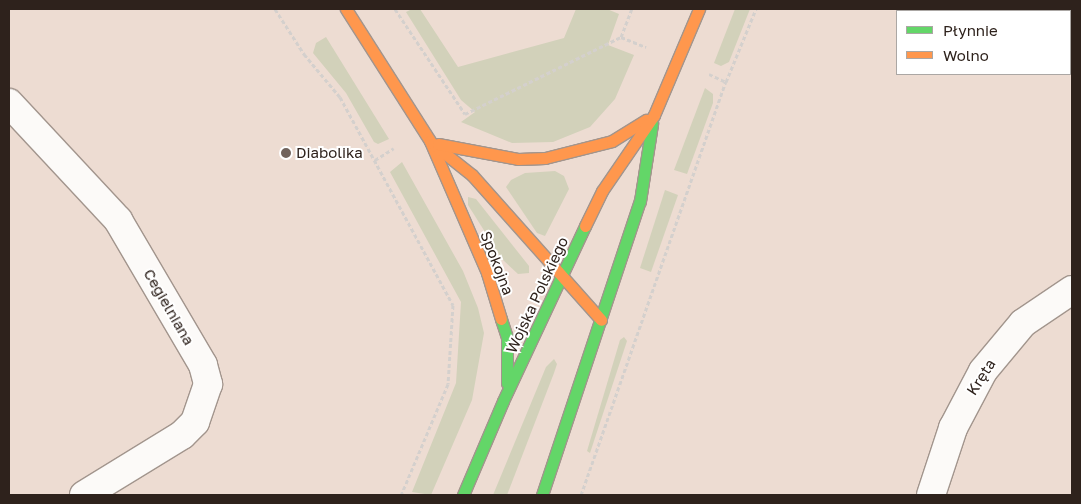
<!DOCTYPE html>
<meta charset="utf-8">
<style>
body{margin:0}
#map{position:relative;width:1081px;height:504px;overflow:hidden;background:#eddcd2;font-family:"Golos Text",sans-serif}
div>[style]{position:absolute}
.green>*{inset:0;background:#d2d1ba}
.path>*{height:3px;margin-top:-1.5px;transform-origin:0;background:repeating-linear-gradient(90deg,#d4d0cd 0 4px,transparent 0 6.5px)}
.roads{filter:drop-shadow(1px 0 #a2958d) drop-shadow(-1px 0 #a2958d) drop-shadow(0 1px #a2958d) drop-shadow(0 -1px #a2958d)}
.street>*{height:28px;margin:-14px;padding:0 14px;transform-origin:14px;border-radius:14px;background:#fcfaf8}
.fast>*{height:11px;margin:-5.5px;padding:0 5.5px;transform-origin:5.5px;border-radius:5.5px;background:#63d668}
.slow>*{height:11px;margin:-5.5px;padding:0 5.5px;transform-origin:5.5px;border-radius:5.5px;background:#ff974d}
.dots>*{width:14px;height:14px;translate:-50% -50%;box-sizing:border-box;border:2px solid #fff;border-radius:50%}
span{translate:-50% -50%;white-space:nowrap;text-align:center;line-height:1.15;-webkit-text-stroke:4px #fff;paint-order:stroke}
.poi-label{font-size:15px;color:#2e221c}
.left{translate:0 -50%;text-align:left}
.street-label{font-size:15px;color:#2e221c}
.frame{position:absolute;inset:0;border:10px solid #2e221c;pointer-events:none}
.legend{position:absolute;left:896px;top:10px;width:175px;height:65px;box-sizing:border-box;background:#fff;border:1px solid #aba7a4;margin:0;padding:6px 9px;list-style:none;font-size:15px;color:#2e221c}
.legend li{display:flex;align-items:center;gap:10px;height:25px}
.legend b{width:25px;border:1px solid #aba7a4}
</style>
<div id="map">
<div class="green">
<div style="clip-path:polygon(412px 9px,420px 9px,458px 67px,564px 38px,576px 9px,607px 9px,619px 14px,608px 45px,634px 55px,615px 99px,590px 127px,553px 142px,512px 143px,461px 122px,475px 112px,461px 100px,406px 12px)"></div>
<div style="clip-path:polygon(735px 9px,750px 9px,729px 62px,721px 66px,714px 63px)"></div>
<div style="clip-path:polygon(326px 37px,389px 139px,378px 144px,374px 142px,346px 93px,313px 53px,316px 43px)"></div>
<div style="clip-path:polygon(705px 88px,713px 94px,713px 103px,687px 174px,674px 170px)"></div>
<div style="clip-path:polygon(402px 162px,463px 271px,478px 308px,484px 333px,472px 400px,431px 495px,412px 492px,456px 383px,461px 302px,390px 172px)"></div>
<div style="clip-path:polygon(555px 171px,564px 176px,569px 189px,545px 236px,537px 233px,506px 187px,511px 180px,525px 173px)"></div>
<div style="clip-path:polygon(665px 190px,678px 195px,651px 272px,640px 268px)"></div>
<div style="clip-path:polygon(468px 197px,476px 199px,529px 266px,529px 273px,518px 274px,502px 259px,468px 205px)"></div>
<div style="clip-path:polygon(624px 337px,627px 341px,590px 453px,587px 451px,620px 340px)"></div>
<div style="clip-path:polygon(554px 359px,557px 364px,554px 373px,507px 495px,493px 495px,546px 367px)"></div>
</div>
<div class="path">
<div style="left:275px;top:9px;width:54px;rotate:57.2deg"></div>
<div style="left:304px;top:54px;width:56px;rotate:50.1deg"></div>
<div style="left:340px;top:97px;width:237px;rotate:61.5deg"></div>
<div style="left:453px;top:305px;width:79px;rotate:93.6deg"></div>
<div style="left:448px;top:384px;width:121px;rotate:112.9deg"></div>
<div style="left:395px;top:9px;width:126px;rotate:56.3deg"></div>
<div style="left:465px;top:114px;width:174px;rotate:-26.3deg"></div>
<div style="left:621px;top:37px;width:30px;rotate:-69deg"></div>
<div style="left:967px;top:11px;width:4px;rotate:-27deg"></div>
<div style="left:621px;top:37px;width:27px;rotate:22deg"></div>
<div style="left:709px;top:74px;width:19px;rotate:25deg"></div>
<div style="left:375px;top:160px;width:22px;rotate:-32deg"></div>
<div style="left:581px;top:495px;width:438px;rotate:-70.7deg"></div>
<div style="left:726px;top:82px;width:79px;rotate:-67.7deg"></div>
</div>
<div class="roads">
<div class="street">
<div style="left:9px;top:103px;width:160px;rotate:47deg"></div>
<div style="left:118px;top:220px;width:168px;rotate:59.6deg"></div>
<div style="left:203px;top:365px;width:20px;rotate:75deg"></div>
<div style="left:208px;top:384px;width:40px;rotate:108.9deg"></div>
<div style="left:195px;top:422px;width:18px;rotate:135deg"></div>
<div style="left:182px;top:435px;width:115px;rotate:148.5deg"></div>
<div style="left:931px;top:495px;width:71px;rotate:-71.8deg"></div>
<div style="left:953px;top:428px;width:64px;rotate:-62.2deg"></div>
<div style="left:983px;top:371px;width:62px;rotate:-50.2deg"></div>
<div style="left:1023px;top:323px;width:59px;rotate:-34deg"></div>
</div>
<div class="fast">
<div style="left:501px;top:319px;width:20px;rotate:72deg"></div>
<div style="left:507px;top:338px;width:45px;rotate:90deg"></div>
<div style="left:463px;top:495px;width:102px;rotate:-66.9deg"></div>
<div style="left:503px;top:401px;width:193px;rotate:-64.9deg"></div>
<div style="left:542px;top:495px;width:310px;rotate:-71.6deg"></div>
<div style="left:640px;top:201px;width:78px;rotate:-81.1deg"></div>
</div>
<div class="slow">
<div style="left:346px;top:9px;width:156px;rotate:57.5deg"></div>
<div style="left:430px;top:141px;width:144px;rotate:66.6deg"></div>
<div style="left:487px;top:273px;width:48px;rotate:73.1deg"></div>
<div style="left:433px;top:144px;width:50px;rotate:38.5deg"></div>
<div style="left:472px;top:175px;width:194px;rotate:48.3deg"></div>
<div style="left:438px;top:144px;width:81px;rotate:10.6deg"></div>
<div style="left:518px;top:159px;width:27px;rotate:-2deg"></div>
<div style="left:545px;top:158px;width:69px;rotate:-14.2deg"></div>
<div style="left:612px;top:141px;width:40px;rotate:-32deg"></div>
<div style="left:585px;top:226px;width:39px;rotate:-64deg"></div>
<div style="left:602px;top:191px;width:92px;rotate:-55.6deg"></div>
<div style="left:654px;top:115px;width:115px;rotate:-67deg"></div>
</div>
</div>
<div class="dots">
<div style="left:286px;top:153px;background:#71635c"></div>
</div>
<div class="poi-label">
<span class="left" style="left:296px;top:153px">Diabolika</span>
</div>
<div class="street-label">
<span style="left:497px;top:263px;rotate:69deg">Spokojna</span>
<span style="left:537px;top:295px;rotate:-65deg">Wojska Polskiego</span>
<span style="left:169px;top:307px;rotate:60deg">Cegielniana</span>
<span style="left:981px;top:377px;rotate:-57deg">Kręta</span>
</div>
<div class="frame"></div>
<ul class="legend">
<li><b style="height:6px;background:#63d668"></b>Płynnie</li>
<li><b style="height:6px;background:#ff974d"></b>Wolno</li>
</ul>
</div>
